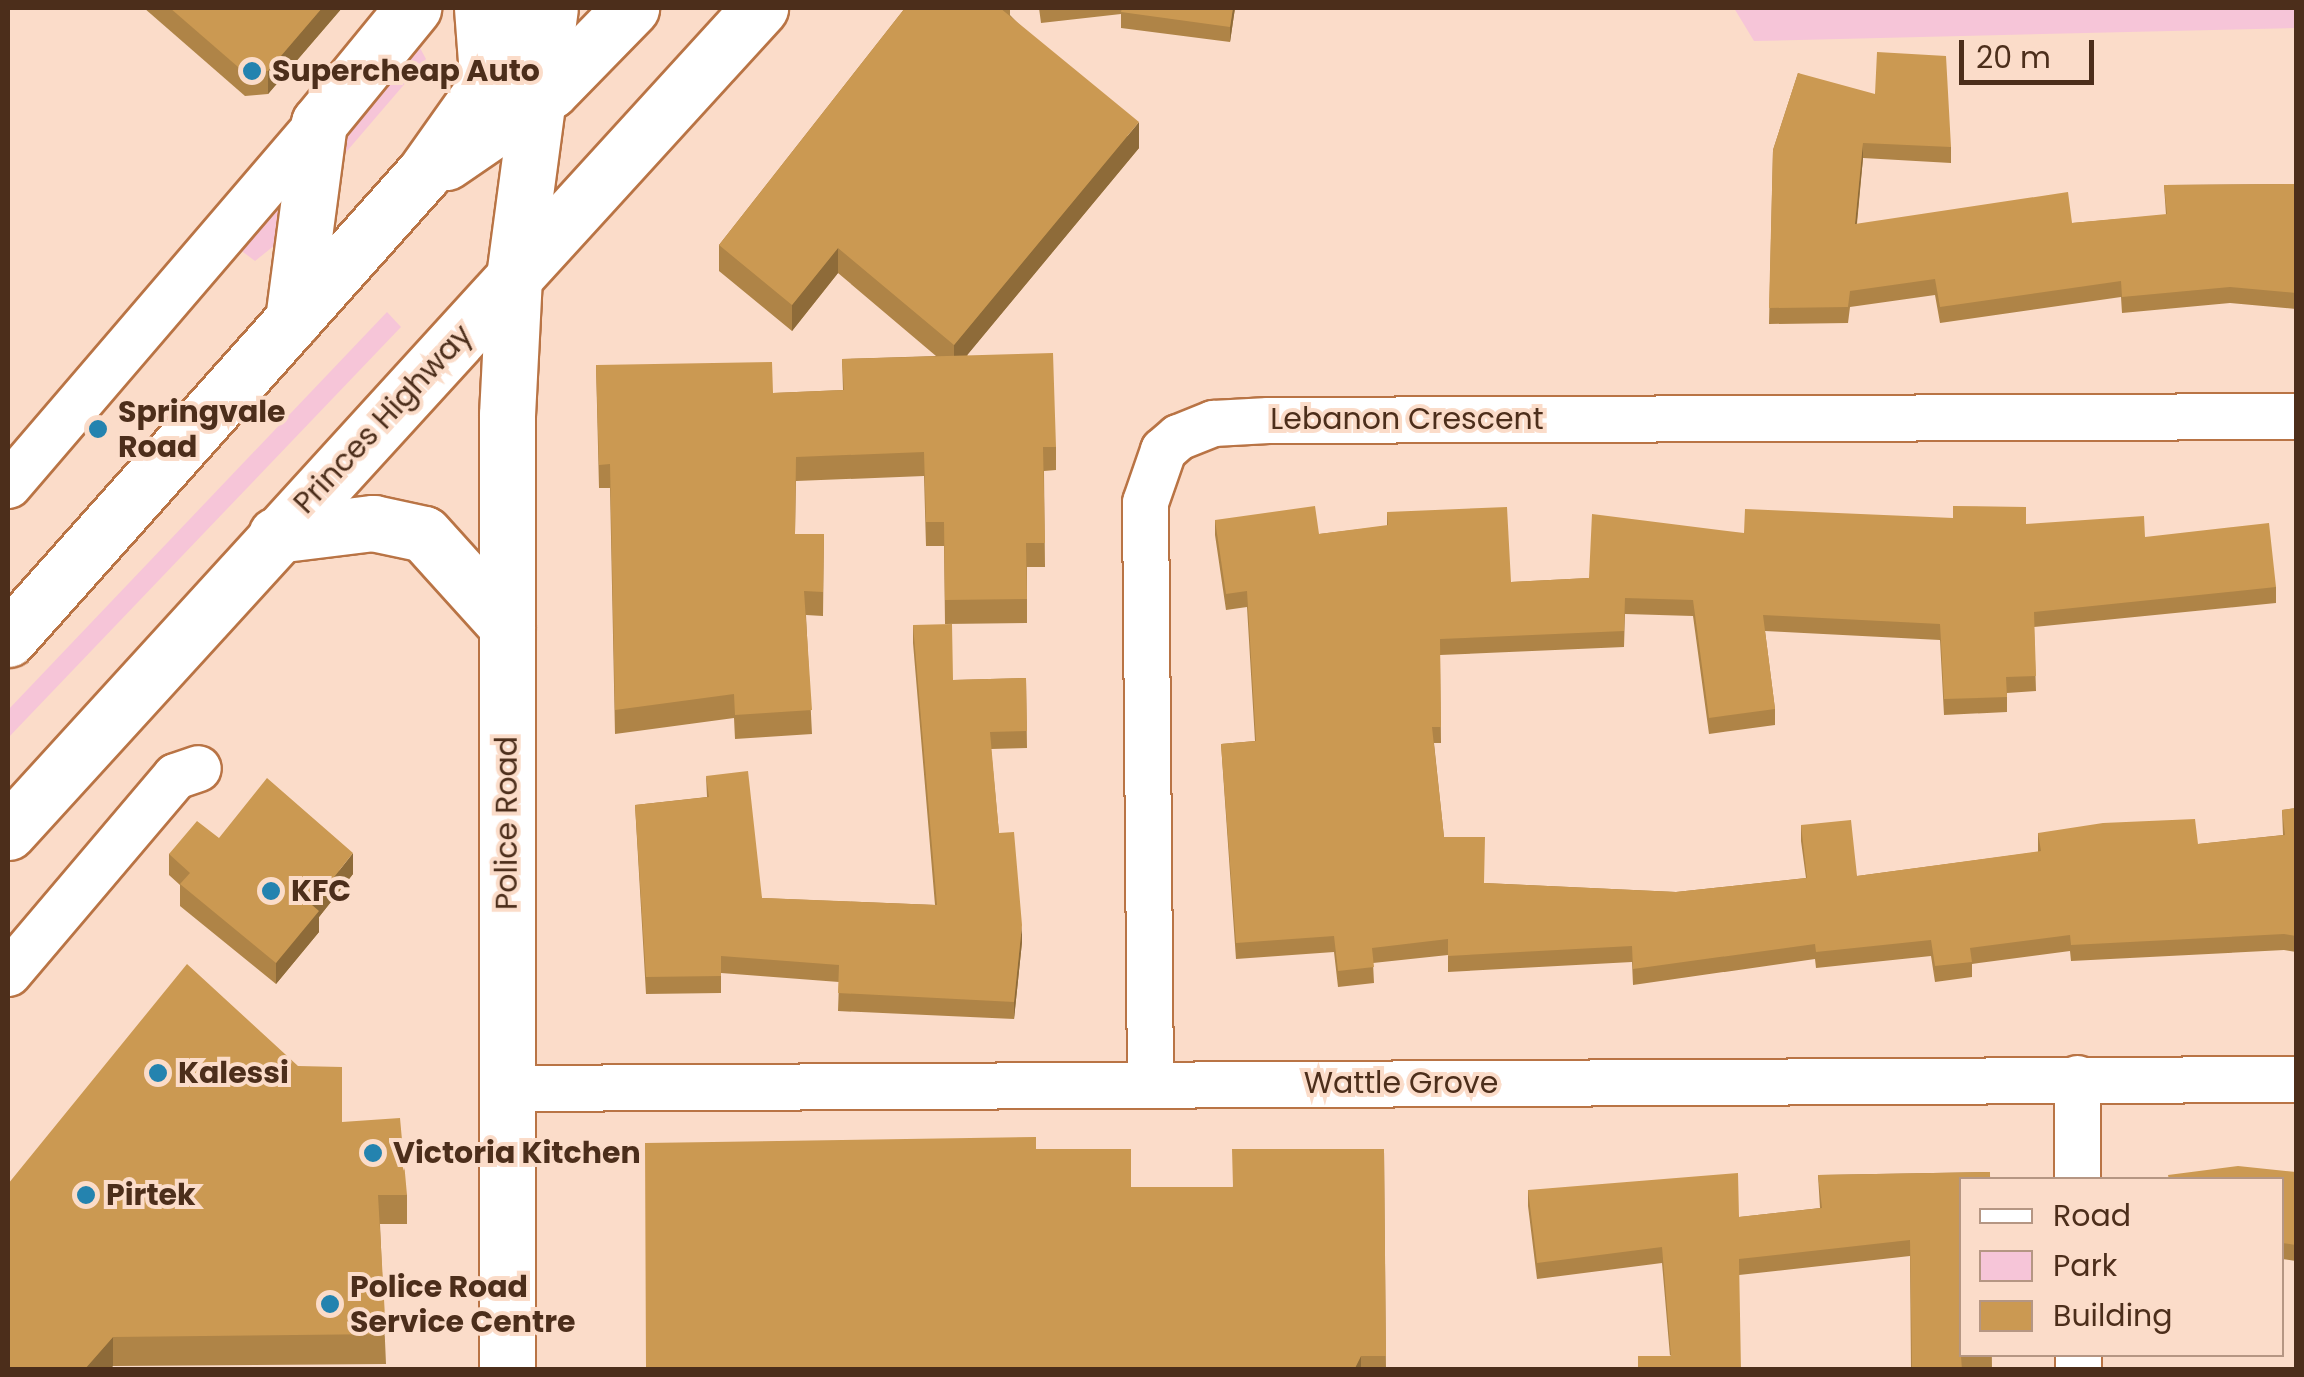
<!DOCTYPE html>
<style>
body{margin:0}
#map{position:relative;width:2304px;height:1377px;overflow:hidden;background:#fbdcc9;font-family:Poppins,sans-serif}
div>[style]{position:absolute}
.green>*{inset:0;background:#f6c5d8}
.roads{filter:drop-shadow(2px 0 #b97445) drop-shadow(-2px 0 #b97445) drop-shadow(0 2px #b97445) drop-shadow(0 -2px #b97445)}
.street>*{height:45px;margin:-22.5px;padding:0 22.5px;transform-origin:22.5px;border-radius:22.5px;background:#fff}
.primary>*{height:55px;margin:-27.5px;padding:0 27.5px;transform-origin:27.5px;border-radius:27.5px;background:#fff}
.highway>*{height:55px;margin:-27.5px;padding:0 27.5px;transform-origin:27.5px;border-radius:27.5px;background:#fff}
.wall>*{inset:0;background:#af8447}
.shaded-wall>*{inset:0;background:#8e6b39}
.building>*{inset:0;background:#cb9952}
.dots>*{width:28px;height:28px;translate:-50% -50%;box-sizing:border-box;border:5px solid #fbdcc9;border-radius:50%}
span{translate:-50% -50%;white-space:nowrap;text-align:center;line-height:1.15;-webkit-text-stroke:8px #fbdcc9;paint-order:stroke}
.poi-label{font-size:30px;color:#4c2e1b;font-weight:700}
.left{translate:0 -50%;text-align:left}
.street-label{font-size:30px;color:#4c2e1b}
.frame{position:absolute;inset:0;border:10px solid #4c2e1b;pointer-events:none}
.legend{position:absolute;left:1959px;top:1177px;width:325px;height:180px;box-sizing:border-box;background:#fbdcc9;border:2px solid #b59683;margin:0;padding:12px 18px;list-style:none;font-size:30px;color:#4c2e1b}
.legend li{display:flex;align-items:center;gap:20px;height:50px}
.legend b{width:50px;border:2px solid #b59683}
.scale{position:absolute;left:1959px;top:40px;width:135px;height:45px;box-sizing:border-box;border:5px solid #4c2e1b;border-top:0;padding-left:12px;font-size:30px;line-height:35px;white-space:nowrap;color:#4c2e1b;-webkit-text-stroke:8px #fbdcc9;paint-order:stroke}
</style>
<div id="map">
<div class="green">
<div style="clip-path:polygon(1734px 8px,2296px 8px,2296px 28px,1754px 41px)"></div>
<div style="clip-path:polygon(413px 35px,426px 59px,341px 158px,337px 128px)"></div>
<div style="clip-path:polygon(283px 193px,285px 237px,255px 261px,235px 246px)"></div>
<div style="clip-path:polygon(387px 312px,401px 327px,8px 738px,8px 710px)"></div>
</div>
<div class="roads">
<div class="street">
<div style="left:8px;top:485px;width:484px;rotate:-49.4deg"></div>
<div style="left:8px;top:973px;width:258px;rotate:-49.7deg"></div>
<div style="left:175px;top:776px;width:24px;rotate:-19deg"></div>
<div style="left:2077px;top:1078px;width:102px;rotate:90deg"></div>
<div style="left:1150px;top:1085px;width:583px;rotate:-90.49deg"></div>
<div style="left:1145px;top:502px;width:55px;rotate:-70.9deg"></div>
<div style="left:1163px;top:450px;width:20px;rotate:-41deg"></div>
<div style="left:1178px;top:437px;width:38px;rotate:-22deg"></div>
<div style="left:1213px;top:423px;width:55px;rotate:-3.1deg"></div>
<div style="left:1268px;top:420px;width:1028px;rotate:-0.22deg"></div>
<div style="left:505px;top:1088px;width:1791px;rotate:-0.29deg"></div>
<div style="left:2078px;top:1354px;width:16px;rotate:90deg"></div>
</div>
<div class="primary">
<div style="left:482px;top:8px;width:106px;rotate:85.7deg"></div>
<div style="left:293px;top:320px;width:199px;rotate:-82.5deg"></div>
<div style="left:319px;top:123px;width:149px;rotate:-50.7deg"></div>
<div style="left:276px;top:535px;width:98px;rotate:-7.1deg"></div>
<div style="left:373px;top:523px;width:52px;rotate:12.2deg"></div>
<div style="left:424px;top:534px;width:124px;rotate:47.9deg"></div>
<div style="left:507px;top:1370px;width:955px;rotate:-90deg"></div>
<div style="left:507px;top:415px;width:138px;rotate:-87.1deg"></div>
<div style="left:514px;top:277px;width:271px;rotate:-82.4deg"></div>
</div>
<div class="highway">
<div style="left:446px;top:162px;width:127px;rotate:-34.4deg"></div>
<div style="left:551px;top:90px;width:115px;rotate:-45.7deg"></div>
<div style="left:8px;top:639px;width:626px;rotate:-48.24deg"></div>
<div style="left:425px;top:172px;width:201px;rotate:-54.7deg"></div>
<div style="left:8px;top:832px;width:1116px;rotate:-47.62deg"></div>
</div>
</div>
<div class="wall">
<div style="clip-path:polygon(144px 8px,342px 8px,268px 94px,245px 96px)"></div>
<div style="clip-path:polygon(905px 8px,1010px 8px,1010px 15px,1139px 148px,967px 355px,1056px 447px,1056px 470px,1044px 471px,1045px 567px,1027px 567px,1027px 623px,945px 624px,944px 546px,926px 546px,924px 476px,796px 481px,795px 534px,824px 534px,823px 616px,806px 615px,812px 734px,735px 739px,734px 718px,615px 734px,610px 488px,599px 488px,596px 365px,773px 393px,843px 390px,842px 359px,936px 356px,838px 273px,792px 331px,719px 271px,719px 245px)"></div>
<div style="clip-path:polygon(1039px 8px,1235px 8px,1230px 42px,1121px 28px,1121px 14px,1041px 23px)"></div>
<div style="clip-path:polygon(1798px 73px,1951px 147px,1951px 163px,1863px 158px,1857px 224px,2072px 223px,2166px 215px,2164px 185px,2296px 184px,2296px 309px,2230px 303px,2122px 313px,2121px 297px,1940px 323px,1935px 295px,1850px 307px,1848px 323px,1769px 324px,1773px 150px)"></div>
<div style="clip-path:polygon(1387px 512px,1511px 582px,1589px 578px,1744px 533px,2026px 524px,2145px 537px,2276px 587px,2276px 603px,2034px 627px,2036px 691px,2007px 693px,2007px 712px,1944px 715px,1940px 640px,1765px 631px,1775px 709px,1775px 725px,1709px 734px,1693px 616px,1625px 614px,1624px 647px,1440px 655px,1441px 743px,1434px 743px,1444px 837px,1484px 883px,1676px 892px,1806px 878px,1801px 841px,1801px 825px,1857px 876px,2038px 852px,2038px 833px,2198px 844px,2283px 835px,2282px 810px,2296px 808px,2296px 952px,2284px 950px,2071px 961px,2070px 951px,1972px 964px,1972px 977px,1935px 982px,1931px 956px,1816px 968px,1815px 959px,1633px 985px,1632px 962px,1448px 972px,1448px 955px,1373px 963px,1374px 983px,1338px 987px,1334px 952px,1236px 959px,1221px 744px,1255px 741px,1247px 607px,1226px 610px,1215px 535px,1215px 520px,1319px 534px,1387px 526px)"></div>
<div style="clip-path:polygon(913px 625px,953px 680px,1026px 678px,1027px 748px,991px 749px,999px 833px,1022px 942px,1014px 1019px,838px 1011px,839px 982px,721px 973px,721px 993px,646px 994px,635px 805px,707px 797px,706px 776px,762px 898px,935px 905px,913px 643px)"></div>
<div style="clip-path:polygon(219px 838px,353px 874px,319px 917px,319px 932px,276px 984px,180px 906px,180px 885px,169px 875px,169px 854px)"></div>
<div style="clip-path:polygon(342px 1122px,407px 1195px,407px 1224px,380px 1224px,386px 1364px,113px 1366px,8px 1370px)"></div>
<div style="clip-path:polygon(1036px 1149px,1131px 1187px,1232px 1187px,1384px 1149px,1386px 1370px,646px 1370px)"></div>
<div style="clip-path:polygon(1990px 1172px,1992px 1370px,1911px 1370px,1910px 1256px,1739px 1275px,1670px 1356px,1662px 1263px,1537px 1279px,1528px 1206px,1528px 1190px,1739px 1217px,1820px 1208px,1818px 1175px)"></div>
<div style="clip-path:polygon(2296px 1172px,2296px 1261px,2282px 1259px,2282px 1180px)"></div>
</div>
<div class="shaded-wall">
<div style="clip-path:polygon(322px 8px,342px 8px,268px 94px,268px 71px)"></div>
<div style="clip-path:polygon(1233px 8px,1235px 8px,1230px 42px,1230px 27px)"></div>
<div style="clip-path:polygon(1139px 122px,1139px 148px,954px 371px,954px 345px)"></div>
<div style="clip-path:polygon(1863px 143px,1863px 158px,1855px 240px,1855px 224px)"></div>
<div style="clip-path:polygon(838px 248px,838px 273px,792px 331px,792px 305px)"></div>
<div style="clip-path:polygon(353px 853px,353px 874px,319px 917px,319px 932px,276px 984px,276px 963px,312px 905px)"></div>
<div style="clip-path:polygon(1022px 925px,1022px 942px,1014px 1019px,1014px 1002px)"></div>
<div style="clip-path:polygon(113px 1337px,113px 1366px,110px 1370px,84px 1370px)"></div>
<div style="clip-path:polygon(1361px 1356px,1361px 1370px,1354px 1370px)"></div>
</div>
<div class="building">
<div style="clip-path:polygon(170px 8px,322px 8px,268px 71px,245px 73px)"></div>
<div style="clip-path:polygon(905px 8px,1000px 8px,1139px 122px,954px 345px,838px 248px,792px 305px,719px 245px)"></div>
<div style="clip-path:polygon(1122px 8px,1233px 8px,1230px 27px,1121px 12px)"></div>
<div style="clip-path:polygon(1877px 52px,1946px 56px,1951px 147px,1863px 143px,1855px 224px,2068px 192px,2072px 223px,2167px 214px,2164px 185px,2296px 184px,2296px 293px,2230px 287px,2122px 297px,2121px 281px,1940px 307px,1935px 279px,1850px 291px,1848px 307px,1769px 308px,1773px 150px,1798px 73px,1875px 94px)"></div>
<div style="clip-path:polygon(1053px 353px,1056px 447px,1043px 447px,1045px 543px,1026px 543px,1027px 599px,945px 600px,944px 522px,926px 522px,924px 452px,796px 457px,795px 534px,824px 534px,823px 592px,804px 591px,812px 710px,735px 715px,734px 694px,615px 710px,610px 464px,599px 465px,596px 365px,772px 362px,773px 393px,844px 390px,842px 359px)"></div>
<div style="clip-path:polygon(1315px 506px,1319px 534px,1388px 525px,1387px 512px,1507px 507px,1511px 582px,1589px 578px,1592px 514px,1744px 533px,1745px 509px,1953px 518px,1953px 506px,2026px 507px,2026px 524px,2144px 516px,2145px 537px,2269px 523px,2276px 587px,2034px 612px,2036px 676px,2006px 677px,2007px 697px,1944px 699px,1940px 624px,1763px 615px,1775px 709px,1709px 718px,1693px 600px,1625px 598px,1624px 631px,1440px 639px,1441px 727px,1432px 727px,1444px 837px,1485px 837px,1484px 883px,1676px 892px,1807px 878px,1801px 825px,1851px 820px,1857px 876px,2041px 851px,2038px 833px,2103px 823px,2195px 819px,2198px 844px,2285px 835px,2282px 810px,2296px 808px,2296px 936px,2284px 934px,2071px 945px,2070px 935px,1970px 948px,1972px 962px,1935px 966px,1931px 940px,1816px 952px,1815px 944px,1633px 969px,1632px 946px,1448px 956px,1448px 939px,1372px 948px,1374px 967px,1338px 971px,1334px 936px,1236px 943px,1221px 744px,1256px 741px,1247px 591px,1226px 594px,1215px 520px)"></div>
<div style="clip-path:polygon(952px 624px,953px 680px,1026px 678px,1027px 731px,990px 732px,999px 833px,1014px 832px,1022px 925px,1014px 1002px,838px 993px,839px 965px,721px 956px,721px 976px,646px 977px,635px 805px,709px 797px,706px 776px,748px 771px,762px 898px,937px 905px,913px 625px)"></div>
<div style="clip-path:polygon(267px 778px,353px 853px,312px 905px,319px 911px,276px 963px,180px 884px,190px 873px,169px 854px,197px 821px,219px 838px)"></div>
<div style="clip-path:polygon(187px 964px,298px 1066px,342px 1067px,342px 1122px,400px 1118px,407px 1195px,378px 1195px,386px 1334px,113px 1337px,84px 1370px,8px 1370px,8px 1184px)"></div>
<div style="clip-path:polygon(1036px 1137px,1036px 1149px,1131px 1149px,1131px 1187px,1233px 1187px,1232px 1149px,1384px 1149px,1386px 1356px,1361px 1356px,1354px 1370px,1134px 1370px,1134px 1367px,1026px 1370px,646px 1370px,645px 1143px)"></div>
<div style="clip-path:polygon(2238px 1166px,2296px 1172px,2296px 1245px,2282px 1243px,2282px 1180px,2169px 1180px,2168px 1175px)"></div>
<div style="clip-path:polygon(1990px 1172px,1990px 1180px,1962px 1180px,1962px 1354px,1992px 1356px,1961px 1356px,1962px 1370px,1912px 1370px,1910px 1240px,1739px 1259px,1741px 1370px,1638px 1370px,1638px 1356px,1671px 1356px,1662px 1247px,1537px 1263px,1528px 1190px,1738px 1173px,1739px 1217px,1822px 1208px,1818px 1175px)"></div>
</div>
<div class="dots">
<div style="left:252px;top:71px;background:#2483af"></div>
<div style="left:98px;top:429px;background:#2483af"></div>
<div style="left:271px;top:891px;background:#2483af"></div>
<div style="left:158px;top:1073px;background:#2483af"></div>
<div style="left:373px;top:1153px;background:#2483af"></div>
<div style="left:86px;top:1195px;background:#2483af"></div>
<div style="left:330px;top:1304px;background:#2483af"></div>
</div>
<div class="poi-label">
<span class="left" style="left:272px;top:71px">Supercheap Auto</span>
<span class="left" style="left:118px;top:429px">Springvale<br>Road</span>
<span class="left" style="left:291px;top:891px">KFC</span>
<span class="left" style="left:178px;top:1073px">Kalessi</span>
<span class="left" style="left:393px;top:1153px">Victoria Kitchen</span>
<span class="left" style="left:106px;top:1195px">Pirtek</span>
<span class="left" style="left:350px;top:1304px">Police Road<br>Service Centre</span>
</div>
<div class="street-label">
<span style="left:383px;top:419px;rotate:-47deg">Princes Highway</span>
<span style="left:1407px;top:419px">Lebanon Crescent</span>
<span style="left:507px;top:823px;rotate:-90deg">Police Road</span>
<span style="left:1401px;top:1083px">Wattle Grove</span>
</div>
<div class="frame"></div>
<ul class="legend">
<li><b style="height:12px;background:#fff"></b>Road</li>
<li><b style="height:28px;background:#f6c5d8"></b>Park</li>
<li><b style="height:28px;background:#cb9952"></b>Building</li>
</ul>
<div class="scale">20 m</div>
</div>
